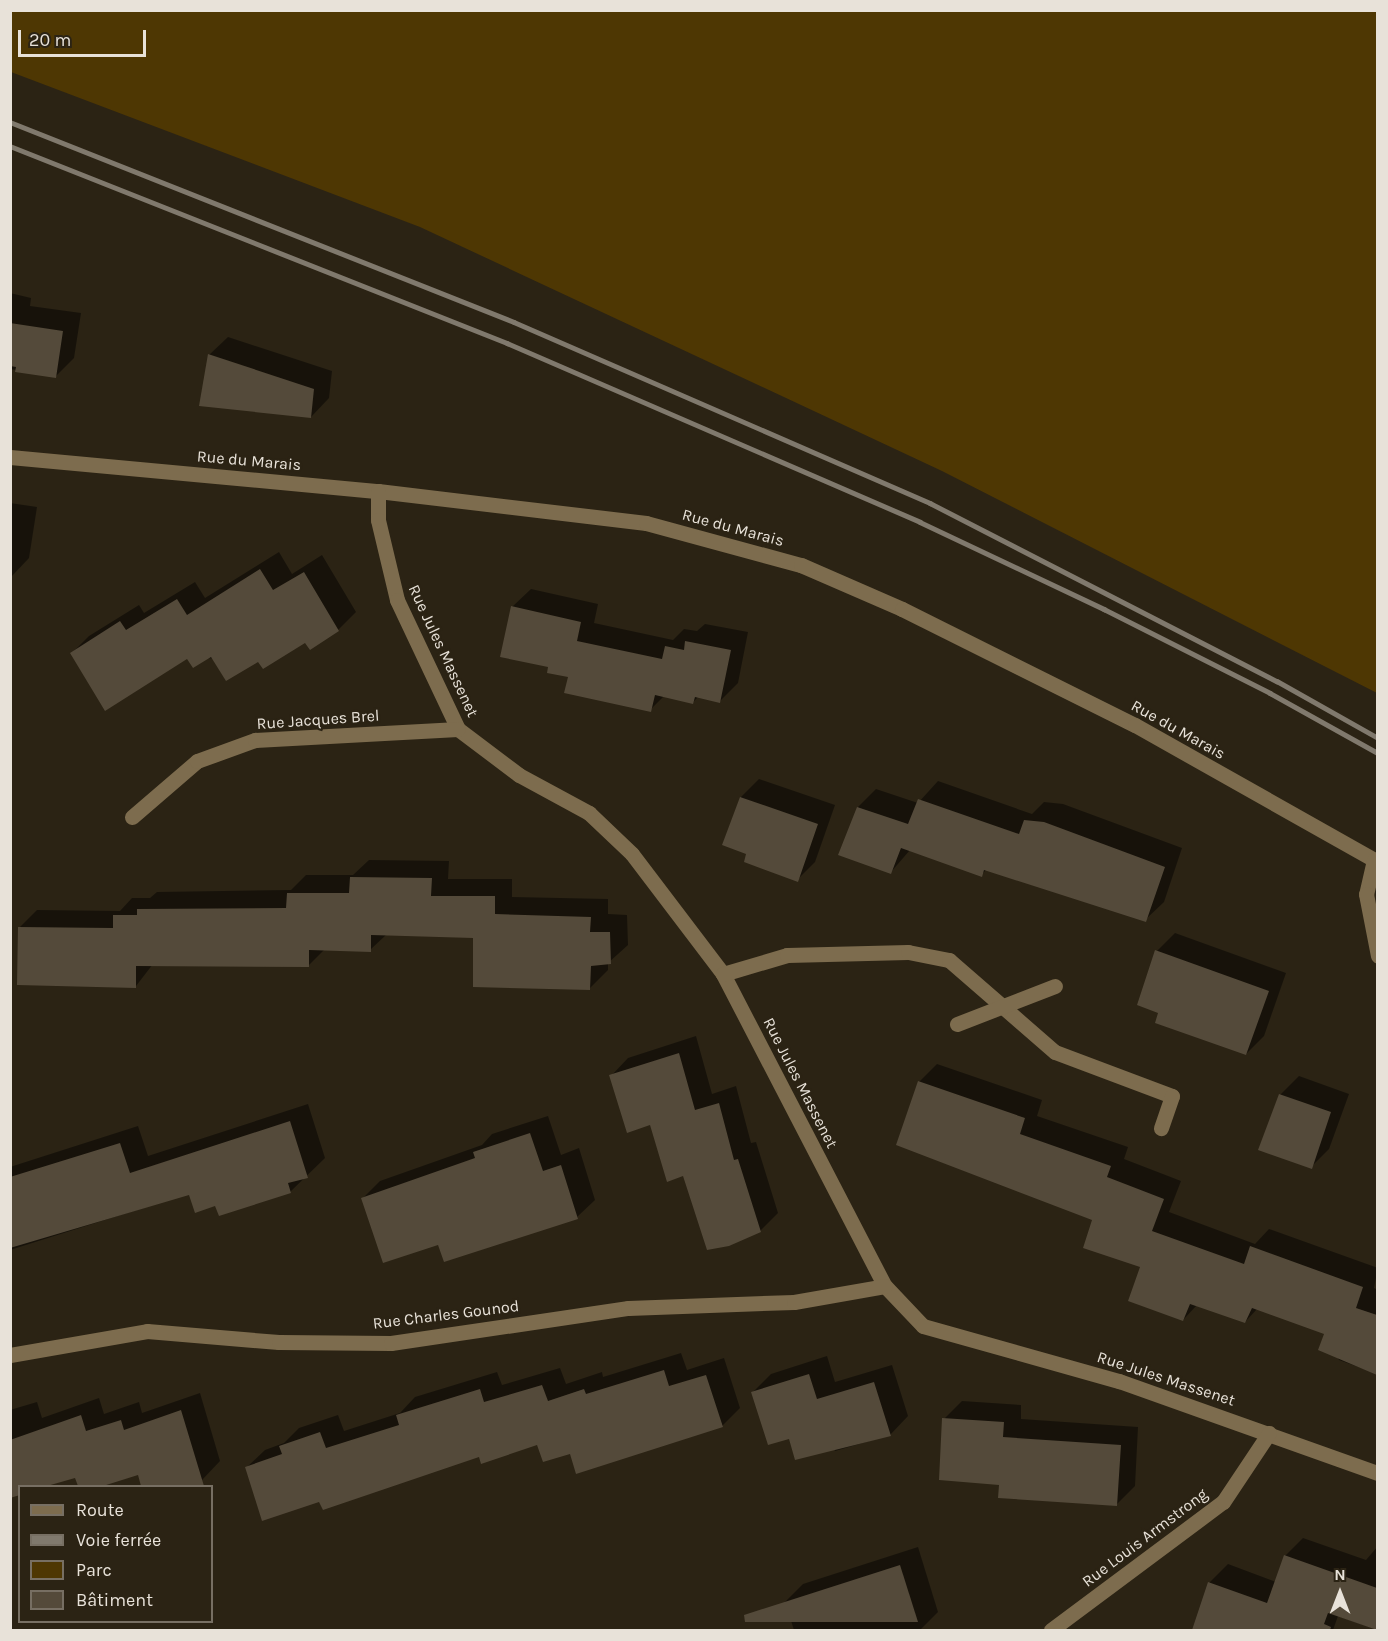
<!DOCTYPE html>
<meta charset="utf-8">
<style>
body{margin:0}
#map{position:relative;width:1388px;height:1641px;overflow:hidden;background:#2b2314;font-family:Karla,sans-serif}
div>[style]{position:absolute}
.green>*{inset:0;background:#4e3703}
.shadow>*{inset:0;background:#0007}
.building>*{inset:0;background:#544a3a}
.minor>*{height:15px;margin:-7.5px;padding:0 7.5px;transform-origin:7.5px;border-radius:7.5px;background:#7d6c4e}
.rail>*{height:4.5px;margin:-2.25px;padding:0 2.25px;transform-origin:2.25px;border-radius:2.25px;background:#80796d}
span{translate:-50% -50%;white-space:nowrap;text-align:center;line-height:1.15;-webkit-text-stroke:4.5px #2b2314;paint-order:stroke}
.street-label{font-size:16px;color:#e8e2d9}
.frame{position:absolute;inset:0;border:12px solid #e8e2d9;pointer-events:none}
.legend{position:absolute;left:18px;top:1485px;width:195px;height:138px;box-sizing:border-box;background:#2b2314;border:2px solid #776f63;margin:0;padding:8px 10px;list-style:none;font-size:18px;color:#e8e2d9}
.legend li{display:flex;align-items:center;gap:12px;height:30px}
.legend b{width:30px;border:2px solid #776f63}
.north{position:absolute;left:1310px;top:1563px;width:60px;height:60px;-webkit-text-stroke:4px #2b2314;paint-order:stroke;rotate:0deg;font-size:16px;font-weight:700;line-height:24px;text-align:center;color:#e8e2d9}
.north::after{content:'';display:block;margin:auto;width:21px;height:27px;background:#e8e2d9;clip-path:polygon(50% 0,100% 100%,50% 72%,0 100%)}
.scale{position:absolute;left:18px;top:30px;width:128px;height:27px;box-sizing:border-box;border:3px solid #e8e2d9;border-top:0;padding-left:8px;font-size:18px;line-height:21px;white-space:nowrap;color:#e8e2d9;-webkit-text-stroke:4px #2b2314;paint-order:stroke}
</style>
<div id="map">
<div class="green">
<div style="clip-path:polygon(10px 11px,1377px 11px,1377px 693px,942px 471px,420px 227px,11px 72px)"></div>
</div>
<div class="shadow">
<div style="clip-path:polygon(10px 293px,31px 298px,30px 306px,81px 313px,74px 358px,56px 376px,10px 369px)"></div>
<div style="clip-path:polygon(228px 337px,332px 371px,329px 398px,311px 417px,209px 355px)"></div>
<div style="clip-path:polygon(10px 503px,37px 507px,29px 558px,11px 577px)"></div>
<div style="clip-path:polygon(279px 552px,292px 574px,322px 555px,356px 612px,338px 630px,310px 648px,306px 641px,258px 660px,72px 653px,89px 636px,139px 605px,144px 613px,195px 582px,205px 598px)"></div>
<div style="clip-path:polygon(531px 589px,598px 604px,594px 623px,673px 640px,684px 629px,697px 631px,705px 624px,748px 632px,738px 683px,720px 701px,699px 696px,693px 702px,665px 695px,650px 710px,570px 676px,550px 666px,512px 607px)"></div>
<div style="clip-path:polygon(759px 779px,835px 805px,815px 862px,797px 880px,748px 853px,741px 797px)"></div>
<div style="clip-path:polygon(938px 781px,1032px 814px,1044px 802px,1063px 804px,1182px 848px,1164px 902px,1145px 920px,987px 869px,981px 875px,910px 850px,891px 872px,858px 807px,876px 789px,918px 803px)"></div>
<div style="clip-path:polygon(369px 860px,449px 861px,448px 879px,512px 879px,512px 897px,608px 899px,608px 914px,627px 915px,628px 945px,608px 963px,608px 970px,590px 988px,474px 937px,387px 934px,370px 950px,325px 949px,308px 966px,153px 964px,136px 986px,19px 928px,37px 910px,120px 911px,132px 898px,150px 898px,157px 892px,291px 890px,306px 875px,353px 875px)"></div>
<div style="clip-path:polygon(1175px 933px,1286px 973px,1264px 1036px,1246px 1054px,1160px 1012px,1157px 951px)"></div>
<div style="clip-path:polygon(696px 1036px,712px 1094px,736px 1086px,751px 1143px,756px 1142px,778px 1213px,760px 1231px,684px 1174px,651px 1124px,611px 1076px,628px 1058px)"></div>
<div style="clip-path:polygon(937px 1064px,1042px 1100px,1037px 1116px,1128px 1147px,1124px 1159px,1181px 1181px,1169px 1212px,1255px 1244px,1269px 1229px,1378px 1268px,1374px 1288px,1378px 1290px,1378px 1374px,1339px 1360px,1326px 1333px,1258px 1308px,1245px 1322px,1197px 1305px,1183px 1320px,1142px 1266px,1094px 1219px,919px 1082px)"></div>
<div style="clip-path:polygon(1299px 1076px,1349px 1094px,1329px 1149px,1311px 1167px,1280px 1095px)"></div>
<div style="clip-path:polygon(308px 1104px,325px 1158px,290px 1192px,216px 1204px,190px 1193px,10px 1250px,10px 1167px,138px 1126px,148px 1156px)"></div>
<div style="clip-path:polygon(548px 1116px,561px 1155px,579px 1148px,595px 1200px,577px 1217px,439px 1243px,362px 1199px,380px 1181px,482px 1145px,492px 1134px)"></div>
<div style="clip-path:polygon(681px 1353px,687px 1370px,724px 1358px,740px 1408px,722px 1426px,571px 1452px,538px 1443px,480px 1455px,320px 1500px,247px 1467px,265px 1450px,284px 1443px,299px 1428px,338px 1415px,344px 1431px,400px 1413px,415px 1397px,497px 1372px,502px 1385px,560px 1368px,566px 1384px,602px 1372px,603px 1377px)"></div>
<div style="clip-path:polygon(827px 1356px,835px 1382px,892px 1365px,908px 1416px,890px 1435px,835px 1451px,833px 1446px,790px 1437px,753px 1392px,771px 1374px)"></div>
<div style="clip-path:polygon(200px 1393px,220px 1461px,202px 1480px,181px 1486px,143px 1486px,139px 1473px,98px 1486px,79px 1486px,76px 1476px,42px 1486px,20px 1486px,10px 1497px,10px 1410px,37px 1402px,42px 1418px,99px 1398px,104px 1414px,139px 1402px,142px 1413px)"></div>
<div style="clip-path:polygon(962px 1401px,1021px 1405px,1021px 1419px,1138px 1427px,1135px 1486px,1117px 1504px,1001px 1483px,944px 1419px)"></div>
<div style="clip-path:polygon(1303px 1538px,1366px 1560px,1378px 1546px,1378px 1630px,1338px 1616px,1333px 1630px,1194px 1630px,1210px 1582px,1228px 1564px,1276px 1582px,1285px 1556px)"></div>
<div style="clip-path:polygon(918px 1547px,938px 1612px,920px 1630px,794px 1630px,785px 1602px,803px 1584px)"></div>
</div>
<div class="building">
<div style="clip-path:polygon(10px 323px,63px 331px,56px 378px,15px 372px,16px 367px,10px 366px)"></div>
<div style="clip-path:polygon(208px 354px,314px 389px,311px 418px,199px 406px)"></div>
<div style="clip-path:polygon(260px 569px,273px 590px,304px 572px,339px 631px,310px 650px,305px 643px,263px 669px,258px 662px,226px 681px,211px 657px,193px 668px,187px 659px,105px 711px,70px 653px,120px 621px,126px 630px,177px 599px,187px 615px)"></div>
<div style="clip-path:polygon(511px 606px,581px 622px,577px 641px,662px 659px,665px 646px,684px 650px,685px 641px,731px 650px,720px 703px,695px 697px,693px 704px,655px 695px,651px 712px,564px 693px,568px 677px,547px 673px,548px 667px,500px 657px)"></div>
<div style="clip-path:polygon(740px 797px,818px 824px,798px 882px,744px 862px,746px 854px,722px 845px)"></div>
<div style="clip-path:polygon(918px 799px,1019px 834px,1024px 820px,1044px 822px,1165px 867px,1146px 922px,984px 870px,982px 877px,901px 848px,891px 874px,838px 855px,857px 807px,908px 824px)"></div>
<div style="clip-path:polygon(350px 877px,432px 878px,431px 896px,495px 896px,495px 914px,591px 917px,590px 932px,610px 932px,611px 964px,591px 966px,590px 990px,473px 987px,473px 938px,371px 935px,371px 952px,309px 950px,309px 967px,136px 966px,136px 988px,17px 985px,18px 927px,113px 928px,113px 915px,137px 915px,137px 909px,286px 908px,287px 893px,349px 893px)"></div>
<div style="clip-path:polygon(1155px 950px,1269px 991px,1246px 1055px,1155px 1023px,1158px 1013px,1137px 1005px)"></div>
<div style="clip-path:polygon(679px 1053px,695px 1110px,719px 1103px,734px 1160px,738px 1159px,761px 1232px,729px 1246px,707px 1250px,683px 1176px,667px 1182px,650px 1125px,627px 1133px,609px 1075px)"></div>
<div style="clip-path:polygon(918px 1081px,1025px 1118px,1020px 1134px,1111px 1166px,1107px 1177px,1164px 1199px,1152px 1231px,1244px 1264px,1250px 1246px,1363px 1287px,1356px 1308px,1377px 1315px,1377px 1375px,1318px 1350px,1324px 1334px,1252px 1308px,1245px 1323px,1190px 1304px,1183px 1321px,1128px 1301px,1140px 1267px,1083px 1248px,1092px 1220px,896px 1145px)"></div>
<div style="clip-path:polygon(1279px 1094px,1331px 1112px,1312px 1169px,1258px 1150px)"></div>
<div style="clip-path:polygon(290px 1121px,308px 1178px,288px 1183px,291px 1193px,219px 1216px,215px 1206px,195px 1213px,189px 1195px,10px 1248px,10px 1177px,120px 1143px,130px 1173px)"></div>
<div style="clip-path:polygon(530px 1133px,543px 1171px,561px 1165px,578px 1219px,444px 1262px,438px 1245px,383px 1263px,361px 1198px,475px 1158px,473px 1152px)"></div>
<div style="clip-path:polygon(664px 1370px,669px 1386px,706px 1375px,723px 1427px,576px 1474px,570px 1454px,543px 1462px,537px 1445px,481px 1464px,479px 1457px,323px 1510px,319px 1502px,262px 1521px,245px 1467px,282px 1454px,279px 1446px,320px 1432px,326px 1448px,399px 1425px,396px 1415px,480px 1389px,484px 1402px,542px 1385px,548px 1401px,584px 1389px,586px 1394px)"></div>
<div style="clip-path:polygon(809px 1374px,817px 1399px,874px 1382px,891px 1436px,795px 1460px,789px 1439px,768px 1445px,751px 1392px)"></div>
<div style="clip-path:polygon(181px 1410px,204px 1486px,141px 1486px,138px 1475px,103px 1486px,78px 1486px,75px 1478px,47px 1486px,20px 1486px,20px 1495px,10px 1498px,10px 1440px,81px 1415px,86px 1431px,121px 1420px,124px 1430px)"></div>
<div style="clip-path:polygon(942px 1418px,1004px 1422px,1003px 1437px,1121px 1445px,1117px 1506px,998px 1498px,999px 1485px,939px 1480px)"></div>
<div style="clip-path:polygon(1284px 1555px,1377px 1588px,1377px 1630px,1328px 1613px,1324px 1624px,1331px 1627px,1330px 1630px,1192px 1630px,1208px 1582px,1267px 1603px)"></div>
<div style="clip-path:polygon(900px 1565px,918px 1622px,745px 1622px,744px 1615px)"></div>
</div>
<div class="minor">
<div style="left:10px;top:457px;width:370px;rotate:5.3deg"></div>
<div style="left:378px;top:491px;width:270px;rotate:6.8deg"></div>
<div style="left:646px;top:523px;width:161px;rotate:15.2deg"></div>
<div style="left:801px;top:565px;width:110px;rotate:23.5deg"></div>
<div style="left:902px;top:609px;width:260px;rotate:26.5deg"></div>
<div style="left:1135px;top:725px;width:279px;rotate:29.4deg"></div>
<div style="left:378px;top:491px;width:29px;rotate:90deg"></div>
<div style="left:378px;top:520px;width:82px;rotate:76.6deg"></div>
<div style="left:397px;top:600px;width:143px;rotate:64.7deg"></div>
<div style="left:458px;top:729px;width:76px;rotate:37deg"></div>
<div style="left:519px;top:775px;width:80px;rotate:28.5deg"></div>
<div style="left:589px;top:813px;width:59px;rotate:43.6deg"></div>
<div style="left:632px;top:854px;width:151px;rotate:52.8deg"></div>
<div style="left:723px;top:974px;width:352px;rotate:62.6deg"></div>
<div style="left:885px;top:1286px;width:55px;rotate:46.5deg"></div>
<div style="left:923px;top:1326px;width:204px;rotate:15.7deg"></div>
<div style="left:1119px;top:1381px;width:275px;rotate:19.6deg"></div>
<div style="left:132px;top:817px;width:86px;rotate:-40.7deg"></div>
<div style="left:197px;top:761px;width:62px;rotate:-19.9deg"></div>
<div style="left:255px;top:740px;width:203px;rotate:-3.1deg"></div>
<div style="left:1374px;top:860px;width:35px;rotate:103deg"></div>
<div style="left:1366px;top:894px;width:63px;rotate:79deg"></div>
<div style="left:723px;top:974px;width:67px;rotate:-16.5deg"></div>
<div style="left:787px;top:955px;width:121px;rotate:-1.4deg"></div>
<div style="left:908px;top:952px;width:42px;rotate:11deg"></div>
<div style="left:949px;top:960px;width:140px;rotate:41deg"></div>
<div style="left:1055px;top:1052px;width:125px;rotate:20.6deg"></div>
<div style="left:1172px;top:1096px;width:34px;rotate:109deg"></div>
<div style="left:957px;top:1024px;width:105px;rotate:-21.2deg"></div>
<div style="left:10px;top:1355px;width:139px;rotate:-9.9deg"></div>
<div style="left:147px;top:1331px;width:132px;rotate:4.8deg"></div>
<div style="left:279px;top:1342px;width:112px;rotate:0.5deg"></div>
<div style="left:391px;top:1343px;width:240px;rotate:-8.4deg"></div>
<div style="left:628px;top:1308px;width:166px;rotate:-2.1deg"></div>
<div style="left:794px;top:1302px;width:92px;rotate:-10deg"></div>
<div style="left:1051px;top:1630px;width:214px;rotate:-36.7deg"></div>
<div style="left:1223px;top:1502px;width:83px;rotate:-56.3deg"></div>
</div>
<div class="rail">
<div style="left:10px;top:122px;width:542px;rotate:21.64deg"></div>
<div style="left:514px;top:322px;width:454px;rotate:23.5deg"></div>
<div style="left:930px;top:503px;width:390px;rotate:27.2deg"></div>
<div style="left:1277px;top:681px;width:116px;rotate:29.4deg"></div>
<div style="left:10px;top:146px;width:535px;rotate:21.62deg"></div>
<div style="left:507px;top:343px;width:450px;rotate:23.4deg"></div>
<div style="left:920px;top:522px;width:204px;rotate:25.3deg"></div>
<div style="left:1104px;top:609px;width:186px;rotate:26.8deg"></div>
<div style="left:1270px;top:693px;width:124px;rotate:29.1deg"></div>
</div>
<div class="street-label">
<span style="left:249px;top:461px;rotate:5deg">Rue du Marais</span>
<span style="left:733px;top:528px;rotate:15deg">Rue du Marais</span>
<span style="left:443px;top:651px;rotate:65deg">Rue Jules Massenet</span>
<span style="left:318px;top:720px;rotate:-4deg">Rue Jacques Brel</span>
<span style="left:1178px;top:730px;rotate:29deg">Rue du Marais</span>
<span style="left:800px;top:1083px;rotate:63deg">Rue Jules Massenet</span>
<span style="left:446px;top:1315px;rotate:-7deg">Rue Charles Gounod</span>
<span style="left:1166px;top:1379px;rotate:18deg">Rue Jules Massenet</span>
<span style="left:1145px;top:1538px;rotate:-37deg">Rue Louis Armstrong</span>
</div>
<div class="frame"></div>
<ul class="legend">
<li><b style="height:8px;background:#7d6c4e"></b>Route</li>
<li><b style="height:8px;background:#80796d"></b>Voie ferrée</li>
<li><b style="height:16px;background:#4e3703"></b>Parc</li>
<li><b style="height:16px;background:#544a3a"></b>Bâtiment</li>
</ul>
<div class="north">N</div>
<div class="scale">20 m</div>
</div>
